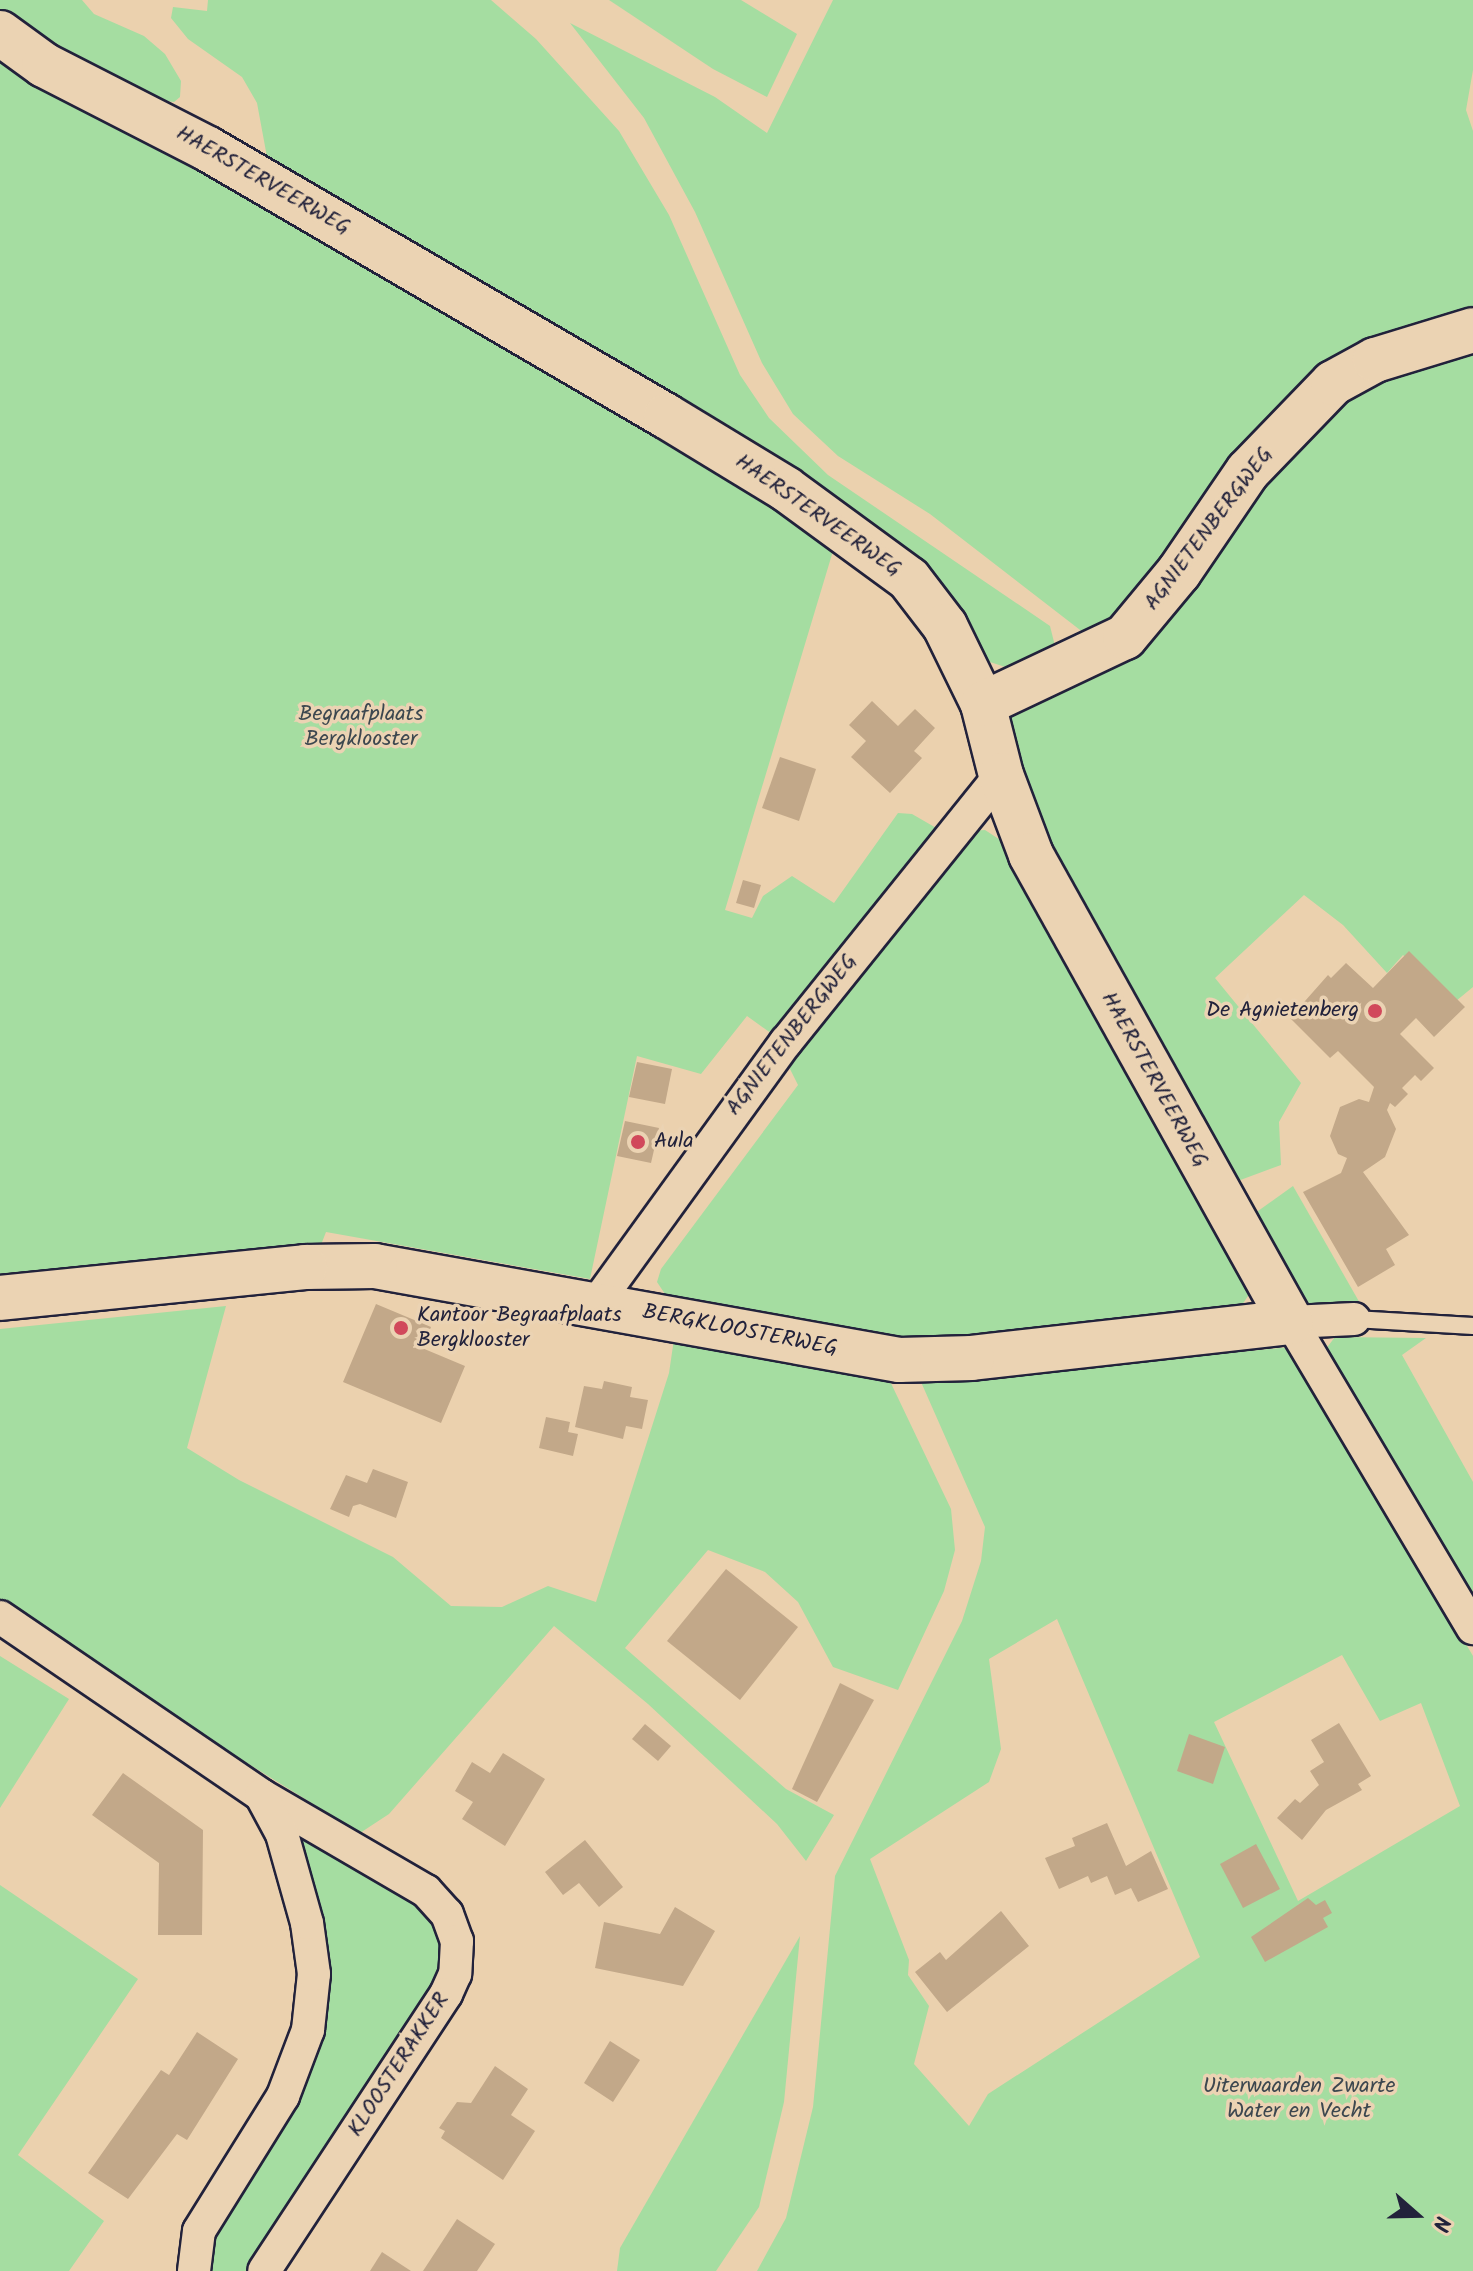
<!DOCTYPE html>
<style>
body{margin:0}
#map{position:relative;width:1473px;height:2271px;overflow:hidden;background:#ebd1ae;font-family:Kalam,sans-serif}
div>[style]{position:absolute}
.green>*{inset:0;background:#a5dda1}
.building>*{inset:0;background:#c2a889}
.roads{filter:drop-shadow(2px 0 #22223b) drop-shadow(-2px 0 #22223b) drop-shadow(0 2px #22223b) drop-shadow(0 -2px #22223b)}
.lane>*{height:16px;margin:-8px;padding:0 8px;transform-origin:8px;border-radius:8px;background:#ebd3b3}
.street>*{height:32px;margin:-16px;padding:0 16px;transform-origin:16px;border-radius:16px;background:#ebd3b3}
.secondary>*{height:44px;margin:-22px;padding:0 22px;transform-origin:22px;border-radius:22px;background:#ebd3b3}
.dots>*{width:22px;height:22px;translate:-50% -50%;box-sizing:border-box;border:4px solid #ebd3b3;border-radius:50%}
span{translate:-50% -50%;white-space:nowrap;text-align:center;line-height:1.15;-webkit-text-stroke:7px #ebd3b3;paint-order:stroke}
.street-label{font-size:22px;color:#22223b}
.park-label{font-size:22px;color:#3c474f}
.poi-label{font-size:22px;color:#22223b}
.right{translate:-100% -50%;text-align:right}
.left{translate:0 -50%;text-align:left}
.north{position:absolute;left:1377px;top:2175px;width:80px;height:80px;-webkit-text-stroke:6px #ebd3b3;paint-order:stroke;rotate:110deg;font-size:22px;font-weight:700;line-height:32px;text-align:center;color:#22223b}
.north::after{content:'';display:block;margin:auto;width:28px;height:36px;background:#22223b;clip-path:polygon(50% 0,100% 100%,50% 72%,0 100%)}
</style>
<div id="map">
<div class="green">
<div style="clip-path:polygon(0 0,82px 0,94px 14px,144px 36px,165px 54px,181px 81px,180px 97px,174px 102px,152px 99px,66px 62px,0 13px)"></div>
<div style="clip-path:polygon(208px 0,491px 0,536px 39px,619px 131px,669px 215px,740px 375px,769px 418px,828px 475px,1050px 626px,1057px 654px,1023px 673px,987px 661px,758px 457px,267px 157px,257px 103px,242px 77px,188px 39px,171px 18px,173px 7px,207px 11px)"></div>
<div style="clip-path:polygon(609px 0,741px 0,797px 34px,767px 97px,713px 69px)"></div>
<div style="clip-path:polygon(833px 0,1473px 0,1473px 70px,1466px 110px,1473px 131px,1473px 313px,1330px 364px,1280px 405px,1121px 617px,1084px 633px,930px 514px,838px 456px,793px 414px,762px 363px,695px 212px,644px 118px,570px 23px,715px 97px,767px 133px)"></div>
<div style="clip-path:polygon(0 60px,192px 161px,836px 541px,725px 910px,752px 918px,763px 896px,792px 876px,834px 903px,898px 813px,912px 814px,938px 829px,775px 1036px,747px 1016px,701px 1074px,637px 1056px,590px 1279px,326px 1232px,319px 1250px,0 1277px)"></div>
<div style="clip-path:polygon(1473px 350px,1473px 987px,1456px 1001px,1403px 955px,1387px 973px,1343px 925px,1304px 895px,1215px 978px,1301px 1083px,1279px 1122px,1281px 1165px,1235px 1182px,1072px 904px,1004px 725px,1013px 707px,1221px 527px,1349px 394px,1396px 370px)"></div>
<div style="clip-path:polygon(985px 830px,1011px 847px,1252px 1290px,1234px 1317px,912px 1343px,669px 1300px,657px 1282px,661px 1269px,798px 1085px,786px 1061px,971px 831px)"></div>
<div style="clip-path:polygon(1293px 1186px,1361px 1305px,1308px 1309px,1251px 1216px)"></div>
<div style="clip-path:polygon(226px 1306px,187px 1448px,239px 1480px,393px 1557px,451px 1606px,502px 1607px,548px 1586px,596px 1602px,669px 1373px,674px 1339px,888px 1377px,951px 1509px,955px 1550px,944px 1591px,898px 1690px,833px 1667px,798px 1602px,765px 1572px,708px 1550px,625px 1648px,786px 1789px,834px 1815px,806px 1861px,777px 1824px,648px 1704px,554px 1626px,389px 1814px,360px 1833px,0 1610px,0 1329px)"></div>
<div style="clip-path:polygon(1335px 1337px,1426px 1338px,1402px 1355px,1473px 1482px,1473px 1606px,1322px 1354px)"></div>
<div style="clip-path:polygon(evenodd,1290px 1347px,1473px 1656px,1473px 2271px,757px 2271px,786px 2218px,813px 2107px,835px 1876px,962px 1621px,981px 1561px,985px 1527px,921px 1382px,1290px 1347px,1057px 1619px,1200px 1957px,988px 2094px,969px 2126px,914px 2064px,929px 2006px,908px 1975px,909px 1960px,870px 1859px,989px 1782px,1001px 1749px,989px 1659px,1057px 1619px,1290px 1347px,1342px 1655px,1380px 1721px,1421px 1703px,1460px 1806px,1298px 1901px,1214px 1722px,1342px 1655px)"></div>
<div style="clip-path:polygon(0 1656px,69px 1699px,0 1808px)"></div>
<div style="clip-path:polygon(308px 1834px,418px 1898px,442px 1933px,439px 1986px,251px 2271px,210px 2271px,210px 2239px,306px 2074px,299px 1836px)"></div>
<div style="clip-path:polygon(0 1885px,138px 1979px,18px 2155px,104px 2221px,69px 2271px,0 2271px)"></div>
<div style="clip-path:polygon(800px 1936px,784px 2102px,759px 2207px,716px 2271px,617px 2271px,620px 2248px)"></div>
</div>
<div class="building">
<div style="clip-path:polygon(872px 701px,898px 726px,915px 709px,935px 728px,914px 751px,922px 758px,890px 793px,851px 757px,866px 741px,849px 725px)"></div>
<div style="clip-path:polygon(780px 757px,816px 769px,799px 821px,762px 808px)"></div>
<div style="clip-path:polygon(743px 880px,761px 885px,754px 908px,736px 903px)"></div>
<div style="clip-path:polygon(1409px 951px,1465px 1007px,1434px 1037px,1416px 1018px,1400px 1034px,1434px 1068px,1421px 1081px,1415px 1075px,1402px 1088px,1408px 1094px,1395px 1107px,1390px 1103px,1387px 1110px,1396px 1129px,1385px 1157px,1363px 1172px,1409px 1235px,1386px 1249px,1395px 1265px,1358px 1287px,1303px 1192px,1341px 1173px,1347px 1158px,1338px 1154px,1330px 1136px,1340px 1107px,1359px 1099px,1369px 1102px,1374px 1087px,1338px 1051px,1330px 1058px,1290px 1018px,1328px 975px,1331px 978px,1346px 963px,1373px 988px)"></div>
<div style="clip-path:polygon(637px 1062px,672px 1069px,665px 1104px,629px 1097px)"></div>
<div style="clip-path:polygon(625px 1121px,659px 1128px,651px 1163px,617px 1156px)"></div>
<div style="clip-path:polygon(376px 1304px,431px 1327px,422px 1348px,465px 1366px,441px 1423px,343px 1382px)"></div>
<div style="clip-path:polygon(604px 1381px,632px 1387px,630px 1397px,648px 1400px,642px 1429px,626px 1426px,623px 1439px,575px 1427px,584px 1386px,602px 1389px)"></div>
<div style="clip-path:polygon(546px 1417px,570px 1422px,568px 1432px,578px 1434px,573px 1456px,539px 1448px)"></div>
<div style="clip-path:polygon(373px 1469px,408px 1482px,396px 1518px,360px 1504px,353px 1506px,349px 1517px,330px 1509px,346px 1475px,367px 1483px)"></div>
<div style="clip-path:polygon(726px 1569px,798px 1627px,740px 1700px,667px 1641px)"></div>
<div style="clip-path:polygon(840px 1683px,874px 1700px,817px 1802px,792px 1789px)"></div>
<div style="clip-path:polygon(1339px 1723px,1371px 1776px,1358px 1784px,1362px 1790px,1326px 1810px,1302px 1840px,1277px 1818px,1295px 1799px,1300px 1803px,1319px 1785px,1310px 1771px,1324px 1762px,1311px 1740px)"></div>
<div style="clip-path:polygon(645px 1724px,671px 1746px,658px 1761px,632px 1739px)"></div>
<div style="clip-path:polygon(1189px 1734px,1225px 1747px,1213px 1784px,1177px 1771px)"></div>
<div style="clip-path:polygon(503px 1753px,545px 1779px,505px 1846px,462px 1819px,473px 1802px,455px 1791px,472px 1762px,490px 1773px)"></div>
<div style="clip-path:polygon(123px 1773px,203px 1830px,202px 1935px,158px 1935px,159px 1863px,92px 1815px)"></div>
<div style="clip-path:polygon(1107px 1823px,1126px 1866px,1151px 1851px,1168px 1889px,1138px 1902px,1131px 1888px,1115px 1895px,1107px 1876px,1091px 1883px,1088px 1876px,1059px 1889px,1045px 1858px,1075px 1846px,1072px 1838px)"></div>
<div style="clip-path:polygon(585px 1840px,623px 1887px,599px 1907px,579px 1883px,563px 1895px,545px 1872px)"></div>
<div style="clip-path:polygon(1256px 1844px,1280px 1889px,1243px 1908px,1220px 1864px)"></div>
<div style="clip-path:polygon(1308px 1898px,1316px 1905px,1325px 1900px,1332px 1913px,1323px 1918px,1328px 1927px,1265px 1962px,1251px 1937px)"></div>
<div style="clip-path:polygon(675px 1907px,715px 1931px,683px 1986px,595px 1968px,604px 1922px,660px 1934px)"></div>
<div style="clip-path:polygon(1001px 1911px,1029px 1946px,947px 2012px,915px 1972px,940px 1952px,946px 1960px)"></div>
<div style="clip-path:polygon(197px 2032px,238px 2059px,187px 2140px,177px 2134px,128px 2199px,88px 2173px,161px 2070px,169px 2075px)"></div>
<div style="clip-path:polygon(610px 2041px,640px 2060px,613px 2102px,584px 2083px)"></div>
<div style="clip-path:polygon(495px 2066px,528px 2089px,511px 2115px,535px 2131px,503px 2180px,441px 2138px,445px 2131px,439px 2128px,457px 2102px,471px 2103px)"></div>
<div style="clip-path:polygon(457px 2219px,495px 2244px,477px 2271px,423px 2271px)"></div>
<div style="clip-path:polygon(382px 2252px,411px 2271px,370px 2271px)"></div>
</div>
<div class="roads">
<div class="lane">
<div style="left:1354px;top:1319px;width:119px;rotate:3.4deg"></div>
</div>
<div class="street">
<div style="left:596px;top:1304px;width:324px;rotate:-54.1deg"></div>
<div style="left:786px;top:1042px;width:343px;rotate:-51.2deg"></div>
<div style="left:1354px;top:1319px;width:63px;rotate:177.3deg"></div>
<div style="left:1291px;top:1322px;width:356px;rotate:59.3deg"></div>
<div style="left:0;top:1617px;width:316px;rotate:34.3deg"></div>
<div style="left:261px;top:1795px;width:191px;rotate:30.2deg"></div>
<div style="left:426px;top:1891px;width:31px;rotate:48deg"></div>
<div style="left:447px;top:1914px;width:29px;rotate:70deg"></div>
<div style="left:457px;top:1941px;width:33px;rotate:93deg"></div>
<div style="left:455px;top:1974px;width:22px;rotate:114deg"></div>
<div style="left:446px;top:1994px;width:331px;rotate:123.3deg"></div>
<div style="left:194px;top:2271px;width:40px;rotate:-82.9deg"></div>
<div style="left:199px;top:2231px;width:159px;rotate:-58.1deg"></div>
<div style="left:283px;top:2096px;width:71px;rotate:-69.3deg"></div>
<div style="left:308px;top:2030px;width:56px;rotate:-83.9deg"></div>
<div style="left:314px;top:1974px;width:51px;rotate:-97.8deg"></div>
<div style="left:307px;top:1923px;width:92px;rotate:-105.7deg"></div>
<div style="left:282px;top:1834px;width:44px;rotate:-118.3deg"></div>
</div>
<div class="secondary">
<div style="left:0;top:33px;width:54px;rotate:36deg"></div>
<div style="left:44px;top:65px;width:184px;rotate:27.1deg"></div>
<div style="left:208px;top:149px;width:530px;rotate:30.24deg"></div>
<div style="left:666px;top:416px;width:140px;rotate:31.3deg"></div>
<div style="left:786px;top:489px;width:152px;rotate:36.2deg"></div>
<div style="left:909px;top:579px;width:59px;rotate:52.5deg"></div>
<div style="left:945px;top:626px;width:87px;rotate:64deg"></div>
<div style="left:983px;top:704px;width:73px;rotate:75.8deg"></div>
<div style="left:1001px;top:775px;width:85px;rotate:69.4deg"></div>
<div style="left:1031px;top:855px;width:534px;rotate:60.89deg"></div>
<div style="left:1291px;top:1322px;width:321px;rotate:173.6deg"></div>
<div style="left:972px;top:1358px;width:73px;rotate:178.4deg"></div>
<div style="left:899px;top:1360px;width:532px;rotate:-169.83deg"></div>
<div style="left:375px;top:1266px;width:70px;rotate:179.2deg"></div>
<div style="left:305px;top:1267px;width:307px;rotate:174.2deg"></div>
<div style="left:983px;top:704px;width:157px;rotate:-25.3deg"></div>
<div style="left:1125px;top:637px;width:85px;rotate:-50.3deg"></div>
<div style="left:1179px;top:572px;width:122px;rotate:-55.7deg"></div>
<div style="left:1248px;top:471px;width:122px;rotate:-46deg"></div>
<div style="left:1333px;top:383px;width:48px;rotate:-28.7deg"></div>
<div style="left:1375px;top:360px;width:102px;rotate:-17deg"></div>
</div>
</div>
<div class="dots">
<div style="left:1375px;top:1011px;background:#d1495b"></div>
<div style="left:638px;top:1142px;background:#d1495b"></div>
<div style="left:401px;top:1328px;background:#d1495b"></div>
</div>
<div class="street-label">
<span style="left:263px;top:181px;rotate:30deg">HAERSTERVEERWEG</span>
<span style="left:818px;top:516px;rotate:35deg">HAERSTERVEERWEG</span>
<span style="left:1209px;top:529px;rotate:-53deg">AGNIETENBERGWEG</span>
<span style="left:792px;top:1035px;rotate:-52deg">AGNIETENBERGWEG</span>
<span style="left:1154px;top:1080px;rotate:61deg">HAERSTERVEERWEG</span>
<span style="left:740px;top:1331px;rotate:11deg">BERGKLOOSTERWEG</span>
<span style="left:399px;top:2065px;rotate:-57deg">KLOOSTERAKKER</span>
</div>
<div class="park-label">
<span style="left:361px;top:727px">Begraafplaats<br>Bergklooster</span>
<span style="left:1299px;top:2099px">Uiterwaarden Zwarte<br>Water en Vecht</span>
</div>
<div class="poi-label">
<span class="right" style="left:1359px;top:1011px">De Agnietenberg</span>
<span class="left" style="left:654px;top:1142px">Aula</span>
<span class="left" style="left:417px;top:1328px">Kantoor Begraafplaats<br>Bergklooster</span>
</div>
<div class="north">N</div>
</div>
